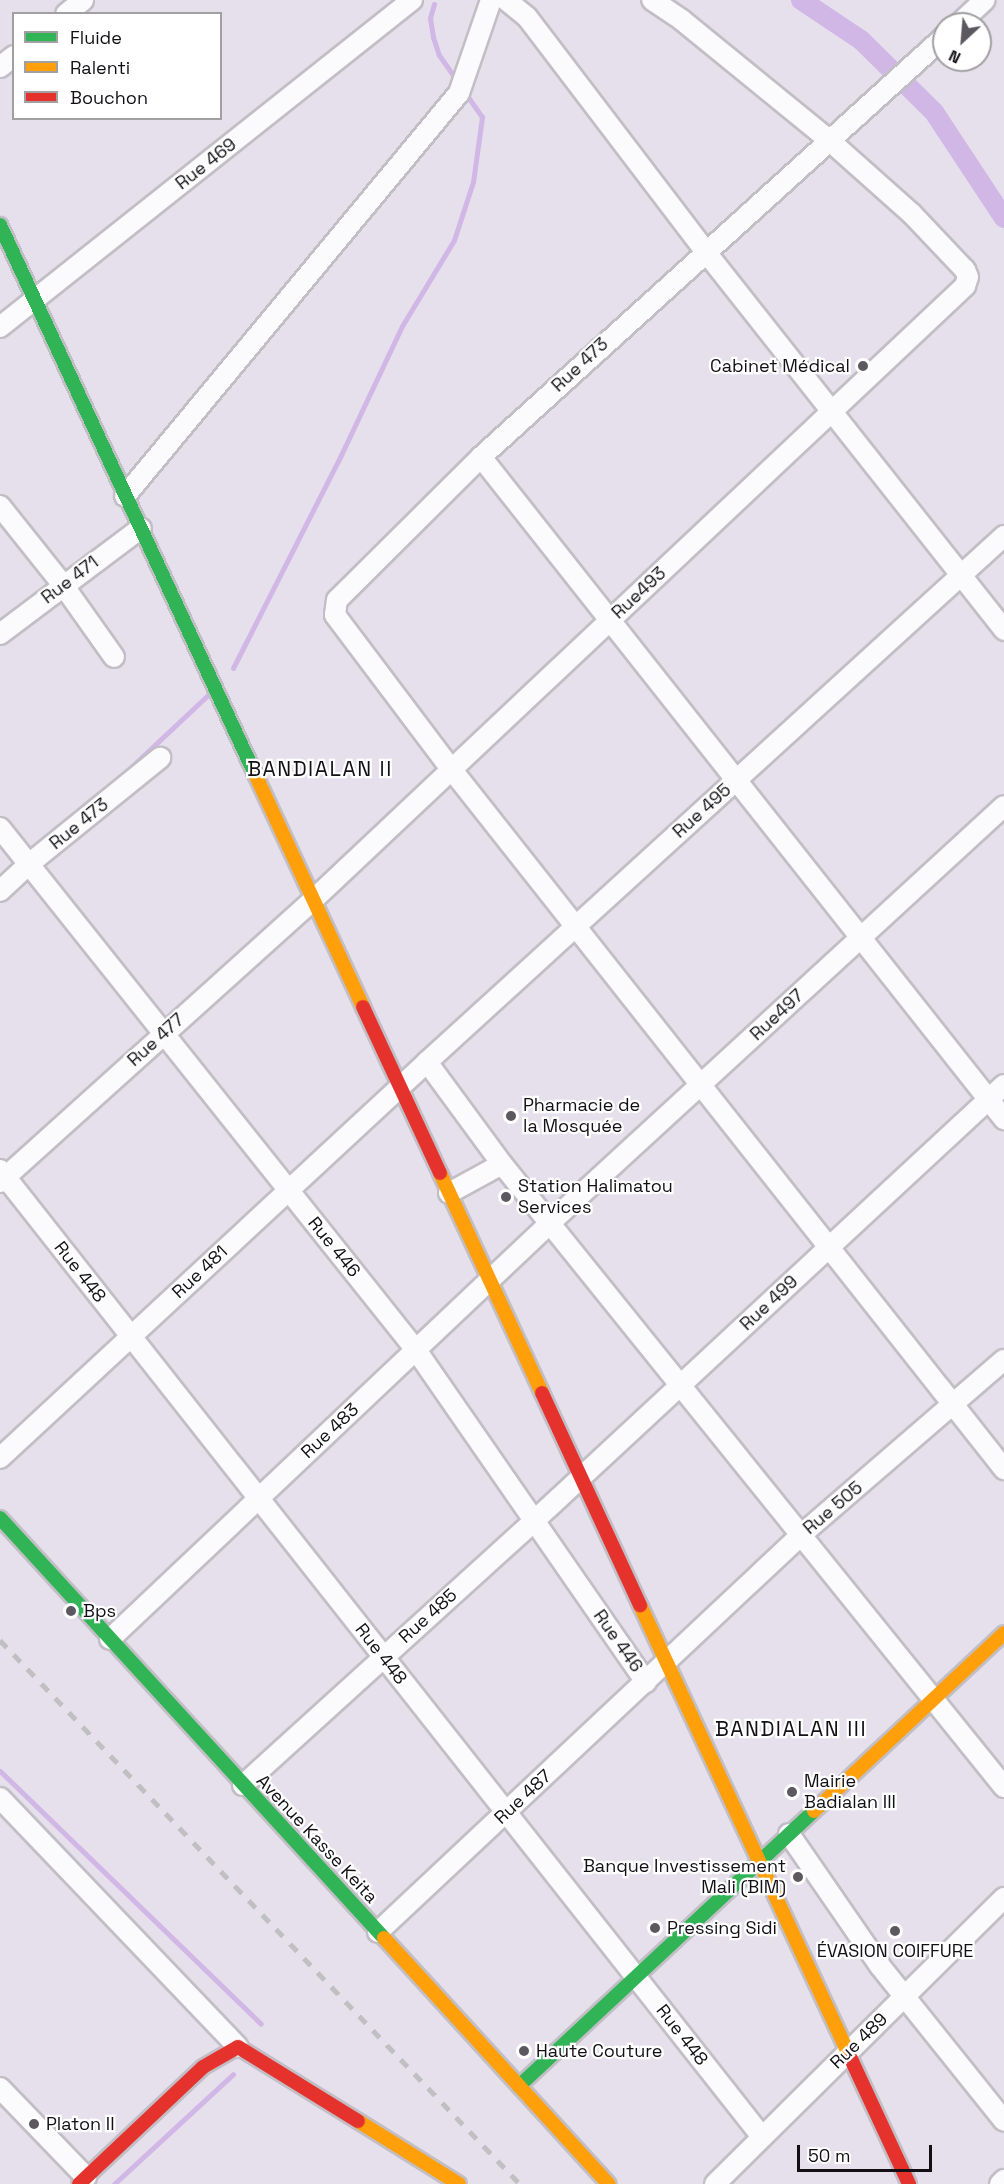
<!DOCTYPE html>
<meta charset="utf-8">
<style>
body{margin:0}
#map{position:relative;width:1004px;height:2184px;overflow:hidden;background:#e5e0eb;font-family:"Space Grotesk",sans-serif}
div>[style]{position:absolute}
.stream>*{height:5px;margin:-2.5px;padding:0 2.5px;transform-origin:2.5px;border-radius:2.5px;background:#d0b7e6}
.canal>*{height:20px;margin:-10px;padding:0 10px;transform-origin:10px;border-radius:10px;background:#d0b7e6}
.roads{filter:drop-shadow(2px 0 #c2bec6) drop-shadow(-2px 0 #c2bec6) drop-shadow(0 2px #c2bec6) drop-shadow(0 -2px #c2bec6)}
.street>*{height:20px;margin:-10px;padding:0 10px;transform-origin:10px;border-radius:10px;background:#fbfafc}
.fast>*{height:14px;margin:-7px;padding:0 7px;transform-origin:7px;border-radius:7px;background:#30b455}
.slow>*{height:14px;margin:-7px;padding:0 7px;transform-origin:7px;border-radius:7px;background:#ff9f0a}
.jam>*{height:14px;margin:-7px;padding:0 7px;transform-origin:7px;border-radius:7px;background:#e5322d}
.rail>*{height:4.5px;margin-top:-2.25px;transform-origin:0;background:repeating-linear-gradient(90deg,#c0bfc2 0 10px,transparent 0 20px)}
.dots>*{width:16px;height:16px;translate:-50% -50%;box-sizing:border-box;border:3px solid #fff;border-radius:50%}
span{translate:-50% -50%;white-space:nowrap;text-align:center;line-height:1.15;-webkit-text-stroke:4.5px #fff;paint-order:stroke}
.street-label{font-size:18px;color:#120f15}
.poi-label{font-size:18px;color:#120f15}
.right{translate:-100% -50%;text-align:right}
.left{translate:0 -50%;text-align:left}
.quarter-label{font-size:21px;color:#120f15;letter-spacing:1.5px}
.legend{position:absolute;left:12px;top:12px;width:210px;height:108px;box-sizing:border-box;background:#fff;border:2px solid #a09fa1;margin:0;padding:8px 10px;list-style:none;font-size:18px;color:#120f15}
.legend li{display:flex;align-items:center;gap:12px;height:30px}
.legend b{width:30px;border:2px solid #a09fa1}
.north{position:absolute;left:932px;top:12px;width:60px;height:60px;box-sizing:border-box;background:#fff;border:2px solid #a09fa1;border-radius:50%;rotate:206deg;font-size:16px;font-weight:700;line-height:24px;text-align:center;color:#120f15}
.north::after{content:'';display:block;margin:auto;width:21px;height:27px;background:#5c5860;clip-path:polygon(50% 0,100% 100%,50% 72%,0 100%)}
.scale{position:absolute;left:797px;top:2145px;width:135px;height:27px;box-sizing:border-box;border:3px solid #120f15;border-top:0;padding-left:8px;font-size:18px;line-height:21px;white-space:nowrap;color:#120f15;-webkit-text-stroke:4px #fff;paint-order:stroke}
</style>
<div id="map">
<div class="stream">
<div style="left:434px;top:4px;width:15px;rotate:106deg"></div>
<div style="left:430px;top:18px;width:19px;rotate:81deg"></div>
<div style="left:433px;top:37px;width:19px;rotate:72deg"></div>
<div style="left:439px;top:55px;width:32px;rotate:55deg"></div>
<div style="left:233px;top:668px;width:239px;rotate:-63.1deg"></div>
<div style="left:341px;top:455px;width:143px;rotate:-64.7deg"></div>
<div style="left:402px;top:326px;width:100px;rotate:-58.8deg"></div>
<div style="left:454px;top:240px;width:61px;rotate:-71.9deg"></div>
<div style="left:473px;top:182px;width:66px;rotate:-82.1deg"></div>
<div style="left:482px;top:117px;width:32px;rotate:-125deg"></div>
<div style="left:111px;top:786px;width:134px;rotate:-43.2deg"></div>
<div style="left:0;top:1771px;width:363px;rotate:44.1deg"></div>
<div style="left:114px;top:2184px;width:162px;rotate:-42.7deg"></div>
</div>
<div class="canal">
<div style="left:801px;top:0;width:72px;rotate:33.7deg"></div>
<div style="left:861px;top:40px;width:103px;rotate:44.6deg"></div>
<div style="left:934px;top:112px;width:127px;rotate:56.6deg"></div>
</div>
<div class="roads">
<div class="street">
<div style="left:506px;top:0;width:27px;rotate:39deg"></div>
<div style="left:527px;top:17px;width:294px;rotate:52.7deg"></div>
<div style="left:705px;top:251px;width:483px;rotate:51.7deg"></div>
<div style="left:66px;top:14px;width:22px;rotate:-39deg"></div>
<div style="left:959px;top:24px;width:35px;rotate:-43deg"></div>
<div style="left:944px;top:37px;width:625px;rotate:137.79deg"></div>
<div style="left:481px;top:457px;width:203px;rotate:135.2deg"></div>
<div style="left:337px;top:600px;width:15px;rotate:98deg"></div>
<div style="left:335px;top:615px;width:194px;rotate:53deg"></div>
<div style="left:452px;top:770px;width:891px;rotate:51.7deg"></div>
<div style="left:0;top:67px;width:18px;rotate:-38deg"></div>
<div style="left:0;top:327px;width:526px;rotate:-38.44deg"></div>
<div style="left:481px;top:457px;width:844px;rotate:51.69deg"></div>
<div style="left:125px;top:496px;width:523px;rotate:-50.35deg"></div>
<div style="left:459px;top:93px;width:98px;rotate:-71deg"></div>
<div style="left:0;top:506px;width:101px;rotate:51.4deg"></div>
<div style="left:63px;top:585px;width:88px;rotate:54.7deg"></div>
<div style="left:0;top:634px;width:176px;rotate:-36.9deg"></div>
<div style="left:0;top:828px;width:667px;rotate:51.45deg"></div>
<div style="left:416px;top:1350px;width:404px;rotate:55.3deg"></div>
<div style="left:0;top:891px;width:40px;rotate:-43deg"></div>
<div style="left:29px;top:864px;width:169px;rotate:-39deg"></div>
<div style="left:427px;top:1062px;width:127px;rotate:53.7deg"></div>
<div style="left:502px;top:1164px;width:800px;rotate:51.14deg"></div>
<div style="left:0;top:1170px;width:1231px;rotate:51.76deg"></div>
<div style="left:0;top:1182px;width:421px;rotate:-42deg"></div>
<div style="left:313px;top:900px;width:896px;rotate:-43.28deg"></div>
<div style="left:965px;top:286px;width:9px;rotate:-72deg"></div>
<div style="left:968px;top:277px;width:8px;rotate:-113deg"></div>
<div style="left:965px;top:270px;width:77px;rotate:-133.4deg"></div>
<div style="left:912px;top:214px;width:111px;rotate:-138.3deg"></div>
<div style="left:829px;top:140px;width:190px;rotate:-140.8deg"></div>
<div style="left:682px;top:20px;width:36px;rotate:-146deg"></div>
<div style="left:449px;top:1193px;width:60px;rotate:-28.7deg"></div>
<div style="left:0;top:1458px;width:582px;rotate:-42.84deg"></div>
<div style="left:427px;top:1062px;width:781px;rotate:-42.35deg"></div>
<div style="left:110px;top:1639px;width:606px;rotate:-43.39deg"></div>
<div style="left:550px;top:1223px;width:616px;rotate:-42.57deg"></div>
<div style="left:243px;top:1785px;width:393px;rotate:-42.2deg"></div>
<div style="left:534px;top:1521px;width:641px;rotate:-42.85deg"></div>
<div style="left:0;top:1798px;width:344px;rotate:46.3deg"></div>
<div style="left:789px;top:1834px;width:160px;rotate:55.4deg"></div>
<div style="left:880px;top:1966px;width:198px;rotate:51.3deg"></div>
<div style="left:378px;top:1932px;width:580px;rotate:-43.18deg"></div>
<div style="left:801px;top:1535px;width:268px;rotate:-40.8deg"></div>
<div style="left:0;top:2088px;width:124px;rotate:46deg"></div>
<div style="left:715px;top:2184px;width:407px;rotate:-44.7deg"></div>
<div style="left:1000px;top:2184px;width:6px;rotate:-45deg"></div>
</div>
<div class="fast">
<div style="left:0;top:225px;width:605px;rotate:65.09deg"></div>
<div style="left:0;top:1518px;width:569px;rotate:47.56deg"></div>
<div style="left:519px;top:2086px;width:403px;rotate:-43deg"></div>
</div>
<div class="slow">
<div style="left:255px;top:774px;width:257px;rotate:65.1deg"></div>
<div style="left:440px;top:1173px;width:242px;rotate:65.1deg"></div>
<div style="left:640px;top:1605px;width:501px;rotate:65.07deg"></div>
<div style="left:814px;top:1811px;width:260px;rotate:-43.1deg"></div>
<div style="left:384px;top:1938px;width:333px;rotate:47.6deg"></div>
<div style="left:358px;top:2121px;width:119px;rotate:32deg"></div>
</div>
<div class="jam">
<div style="left:363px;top:1007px;width:183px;rotate:65.1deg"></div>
<div style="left:542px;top:1393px;width:234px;rotate:65.2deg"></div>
<div style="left:851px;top:2059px;width:138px;rotate:65.1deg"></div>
<div style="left:79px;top:2184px;width:170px;rotate:-43.3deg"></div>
<div style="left:203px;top:2067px;width:40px;rotate:-29.7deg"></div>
<div style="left:238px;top:2047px;width:141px;rotate:31.7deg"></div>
</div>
</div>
<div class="rail">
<div style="left:0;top:1640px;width:753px;rotate:46.29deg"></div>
</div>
<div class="dots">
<div style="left:863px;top:366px;background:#5c5860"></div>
<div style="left:511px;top:1116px;background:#5c5860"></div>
<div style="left:506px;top:1197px;background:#5c5860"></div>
<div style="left:71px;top:1611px;background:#5c5860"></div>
<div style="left:792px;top:1792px;background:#5c5860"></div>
<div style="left:798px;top:1877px;background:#5c5860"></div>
<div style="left:655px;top:1928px;background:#5c5860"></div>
<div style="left:895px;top:1931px;background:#5c5860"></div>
<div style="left:524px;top:2051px;background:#5c5860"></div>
<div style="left:34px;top:2124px;background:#5c5860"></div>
</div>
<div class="street-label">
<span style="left:206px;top:164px;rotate:-38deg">Rue 469</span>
<span style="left:580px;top:365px;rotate:-43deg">Rue 473</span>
<span style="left:70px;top:580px;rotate:-37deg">Rue 471</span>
<span style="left:639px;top:593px;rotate:-43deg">Rue493</span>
<span style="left:702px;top:811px;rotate:-42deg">Rue 495</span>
<span style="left:79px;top:824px;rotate:-39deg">Rue 473</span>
<span style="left:777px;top:1015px;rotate:-43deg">Rue497</span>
<span style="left:156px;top:1040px;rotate:-42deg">Rue 477</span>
<span style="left:334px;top:1247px;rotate:51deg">Rue 446</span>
<span style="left:80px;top:1272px;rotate:52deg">Rue 448</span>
<span style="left:200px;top:1272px;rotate:-43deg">Rue 481</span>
<span style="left:769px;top:1303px;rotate:-43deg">Rue 499</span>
<span style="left:330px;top:1431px;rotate:-43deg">Rue 483</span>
<span style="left:833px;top:1508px;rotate:-40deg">Rue 505</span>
<span style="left:428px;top:1616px;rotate:-42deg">Rue 485</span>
<span style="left:618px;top:1641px;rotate:55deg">Rue 446</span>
<span style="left:381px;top:1654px;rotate:52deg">Rue 448</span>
<span style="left:523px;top:1797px;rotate:-43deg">Rue 487</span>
<span style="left:317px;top:1839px;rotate:47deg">Avenue Kasse Keita</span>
<span style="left:682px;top:2035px;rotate:52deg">Rue 448</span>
<span style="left:859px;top:2041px;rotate:-44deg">Rue 489</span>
</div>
<div class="poi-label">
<span class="right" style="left:850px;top:366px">Cabinet Médical</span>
<span class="left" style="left:523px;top:1116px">Pharmacie de<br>la Mosquée</span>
<span class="left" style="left:518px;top:1197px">Station Halimatou<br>Services</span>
<span class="left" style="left:83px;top:1611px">Bps</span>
<span class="left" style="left:804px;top:1792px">Mairie<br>Badialan III</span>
<span class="right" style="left:786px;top:1877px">Banque Investissement<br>Mali (BIM)</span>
<span class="left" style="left:667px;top:1928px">Pressing Sidi</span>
<span style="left:895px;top:1951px">ÉVASION COIFFURE</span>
<span class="left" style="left:536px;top:2051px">Haute Couture</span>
<span class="left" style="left:46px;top:2124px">Platon II</span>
</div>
<div class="quarter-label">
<span style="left:320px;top:769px">BANDIALAN II</span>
<span style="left:791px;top:1729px">BANDIALAN III</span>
</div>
<ul class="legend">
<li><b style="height:8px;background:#30b455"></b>Fluide</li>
<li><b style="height:8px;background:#ff9f0a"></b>Ralenti</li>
<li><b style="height:8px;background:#e5322d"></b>Bouchon</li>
</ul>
<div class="north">N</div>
<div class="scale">50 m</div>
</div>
